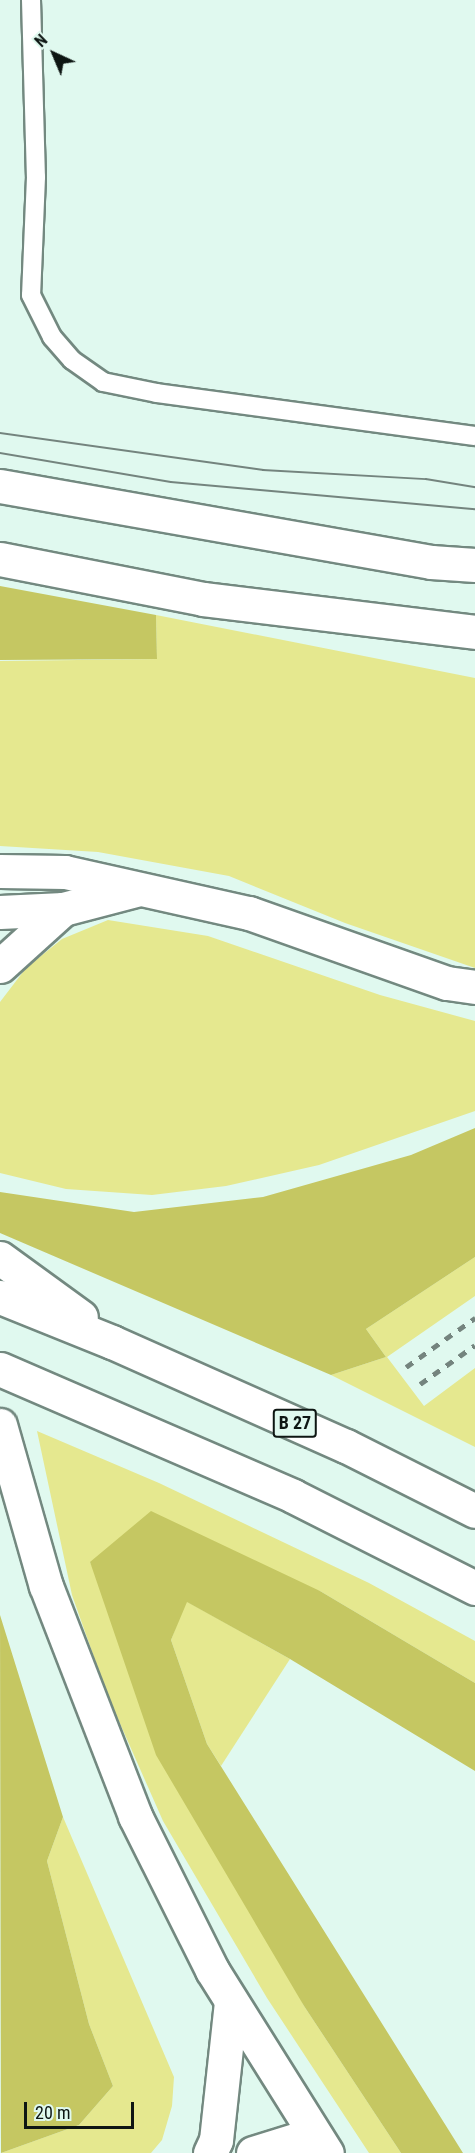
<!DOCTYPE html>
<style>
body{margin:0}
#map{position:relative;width:475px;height:2153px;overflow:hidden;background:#e0f9ef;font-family:"Roboto Condensed",sans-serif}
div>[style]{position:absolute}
.green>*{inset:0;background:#e5e88f}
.forest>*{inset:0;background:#c5c762}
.roads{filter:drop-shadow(2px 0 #738980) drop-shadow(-2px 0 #738980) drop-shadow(0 2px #738980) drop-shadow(0 -2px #738980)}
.service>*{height:18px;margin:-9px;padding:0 9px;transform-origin:9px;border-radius:9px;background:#fff}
.secondary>*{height:33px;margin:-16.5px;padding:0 16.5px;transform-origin:16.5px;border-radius:16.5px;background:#fff}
.trunk>*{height:33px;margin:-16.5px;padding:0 16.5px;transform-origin:16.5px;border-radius:16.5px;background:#fff}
.tram>*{height:1.5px;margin:-0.75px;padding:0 0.75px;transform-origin:0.75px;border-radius:0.75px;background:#74847e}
.rail>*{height:4.5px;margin-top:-2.25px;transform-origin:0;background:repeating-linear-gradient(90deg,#74847e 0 8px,transparent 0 16px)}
span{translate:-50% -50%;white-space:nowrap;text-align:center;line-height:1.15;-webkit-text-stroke:4.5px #e0f9ef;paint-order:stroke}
.shield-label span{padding:2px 4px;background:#e0f9ef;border:2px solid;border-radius:4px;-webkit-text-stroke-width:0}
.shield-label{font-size:18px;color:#0e1613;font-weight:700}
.north{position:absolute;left:24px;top:24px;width:60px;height:60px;-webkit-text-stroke:4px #e0f9ef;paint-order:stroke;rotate:316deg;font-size:16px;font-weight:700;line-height:24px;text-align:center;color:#0e1613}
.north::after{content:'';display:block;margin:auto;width:21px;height:27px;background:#0e1613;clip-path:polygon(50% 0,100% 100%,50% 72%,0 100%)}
.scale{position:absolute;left:24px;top:2102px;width:110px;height:27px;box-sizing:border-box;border:3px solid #0e1613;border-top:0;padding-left:8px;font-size:18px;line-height:21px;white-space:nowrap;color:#0e1613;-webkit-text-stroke:4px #e0f9ef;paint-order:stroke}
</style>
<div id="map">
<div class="green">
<div style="clip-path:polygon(156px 615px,475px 678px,475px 968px,345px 923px,229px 876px,98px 852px,0 846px,0 661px,157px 659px)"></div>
<div style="clip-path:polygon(108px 920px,208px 936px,380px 995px,475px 1021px,475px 1111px,319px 1165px,226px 1186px,152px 1195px,66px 1189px,0 1173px,0 1002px,26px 968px,62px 939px)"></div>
<div style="clip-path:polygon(475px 1257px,475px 1296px,387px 1357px,424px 1406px,475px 1368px,475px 1447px,331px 1375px,386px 1357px,366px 1329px)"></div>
<div style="clip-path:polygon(37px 1431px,159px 1483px,369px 1583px,475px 1641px,475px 1683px,320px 1591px,90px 1562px,304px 2006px,401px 2153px,369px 2153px,267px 1998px,163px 1821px,107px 1694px,72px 1595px)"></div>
<div style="clip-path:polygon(186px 1601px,290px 1659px,221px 1766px,207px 1744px,171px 1640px)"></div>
<div style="clip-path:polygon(63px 1817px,174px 2077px,172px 2106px,162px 2140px,151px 2153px,1px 2153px,79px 2125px,113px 2086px,89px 2024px,47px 1861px)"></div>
</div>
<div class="forest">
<div style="clip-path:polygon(0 586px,156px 615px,157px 659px,0 660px)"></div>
<div style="clip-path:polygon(475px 1128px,475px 1257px,366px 1329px,386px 1357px,331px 1375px,0 1233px,0 1192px,134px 1212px,263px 1197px,411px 1155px)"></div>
<div style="clip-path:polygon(151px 1511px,320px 1591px,475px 1683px,475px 1771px,290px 1659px,187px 1602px,171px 1640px,207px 1744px,463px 2153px,401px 2153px,304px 2006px,156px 1755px,90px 1562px)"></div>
<div style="clip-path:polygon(0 1615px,63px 1817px,47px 1861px,89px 2024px,113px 2086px,79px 2125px,1px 2153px)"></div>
</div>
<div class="roads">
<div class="service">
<div style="left:31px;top:0;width:177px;rotate:88.4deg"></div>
<div style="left:36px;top:177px;width:118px;rotate:92.4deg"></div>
<div style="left:31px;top:295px;width:47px;rotate:63.4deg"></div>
<div style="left:52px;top:337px;width:30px;rotate:49deg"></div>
<div style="left:72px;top:360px;width:38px;rotate:35deg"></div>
<div style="left:103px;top:382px;width:55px;rotate:11.5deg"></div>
<div style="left:157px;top:393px;width:321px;rotate:7.7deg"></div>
</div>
<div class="secondary">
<div style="left:0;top:871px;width:65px;rotate:0.9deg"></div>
<div style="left:65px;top:872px;width:189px;rotate:12.6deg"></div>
<div style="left:249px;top:913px;width:210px;rotate:19.5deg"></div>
<div style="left:447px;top:983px;width:28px;rotate:8deg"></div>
<div style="left:0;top:912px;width:63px;rotate:-2.7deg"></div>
<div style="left:63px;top:909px;width:75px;rotate:-14.6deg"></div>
<div style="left:0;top:966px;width:85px;rotate:-42.1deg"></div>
<div style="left:0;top:1425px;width:167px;rotate:74.1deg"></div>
<div style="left:46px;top:1586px;width:247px;rotate:68.8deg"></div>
<div style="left:135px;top:1816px;width:172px;rotate:63.4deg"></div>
<div style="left:212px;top:1970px;width:216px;rotate:57.9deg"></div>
<div style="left:210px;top:2153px;width:14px;rotate:-65deg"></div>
<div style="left:216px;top:2140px;width:138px;rotate:-83.8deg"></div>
<div style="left:253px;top:2153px;width:64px;rotate:-17.3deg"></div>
</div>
<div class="trunk">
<div style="left:0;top:486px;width:438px;rotate:10deg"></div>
<div style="left:431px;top:562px;width:44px;rotate:3.9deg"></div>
<div style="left:0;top:559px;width:207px;rotate:11.1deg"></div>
<div style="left:203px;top:599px;width:274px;rotate:6.9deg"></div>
<div style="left:0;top:1258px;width:100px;rotate:36.1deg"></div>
<div style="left:0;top:1297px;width:121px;rotate:21.9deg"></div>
<div style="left:112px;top:1342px;width:256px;rotate:24deg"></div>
<div style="left:346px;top:1446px;width:144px;rotate:26.7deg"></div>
<div style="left:0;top:1369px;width:319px;rotate:23.4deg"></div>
<div style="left:293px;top:1496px;width:204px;rotate:26.8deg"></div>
</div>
</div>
<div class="tram">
<div style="left:0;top:433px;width:266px;rotate:8deg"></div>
<div style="left:263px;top:470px;width:163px;rotate:3.2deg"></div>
<div style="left:426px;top:479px;width:50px;rotate:9.3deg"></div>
<div style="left:0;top:453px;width:173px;rotate:9.6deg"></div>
<div style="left:171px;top:482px;width:305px;rotate:5.1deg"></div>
</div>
<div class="rail">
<div style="left:406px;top:1367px;width:85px;rotate:-35.4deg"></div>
<div style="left:420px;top:1384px;width:67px;rotate:-35.3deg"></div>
</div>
<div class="shield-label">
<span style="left:295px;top:1423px">B 27</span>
</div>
<div class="north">N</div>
<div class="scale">20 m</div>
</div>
